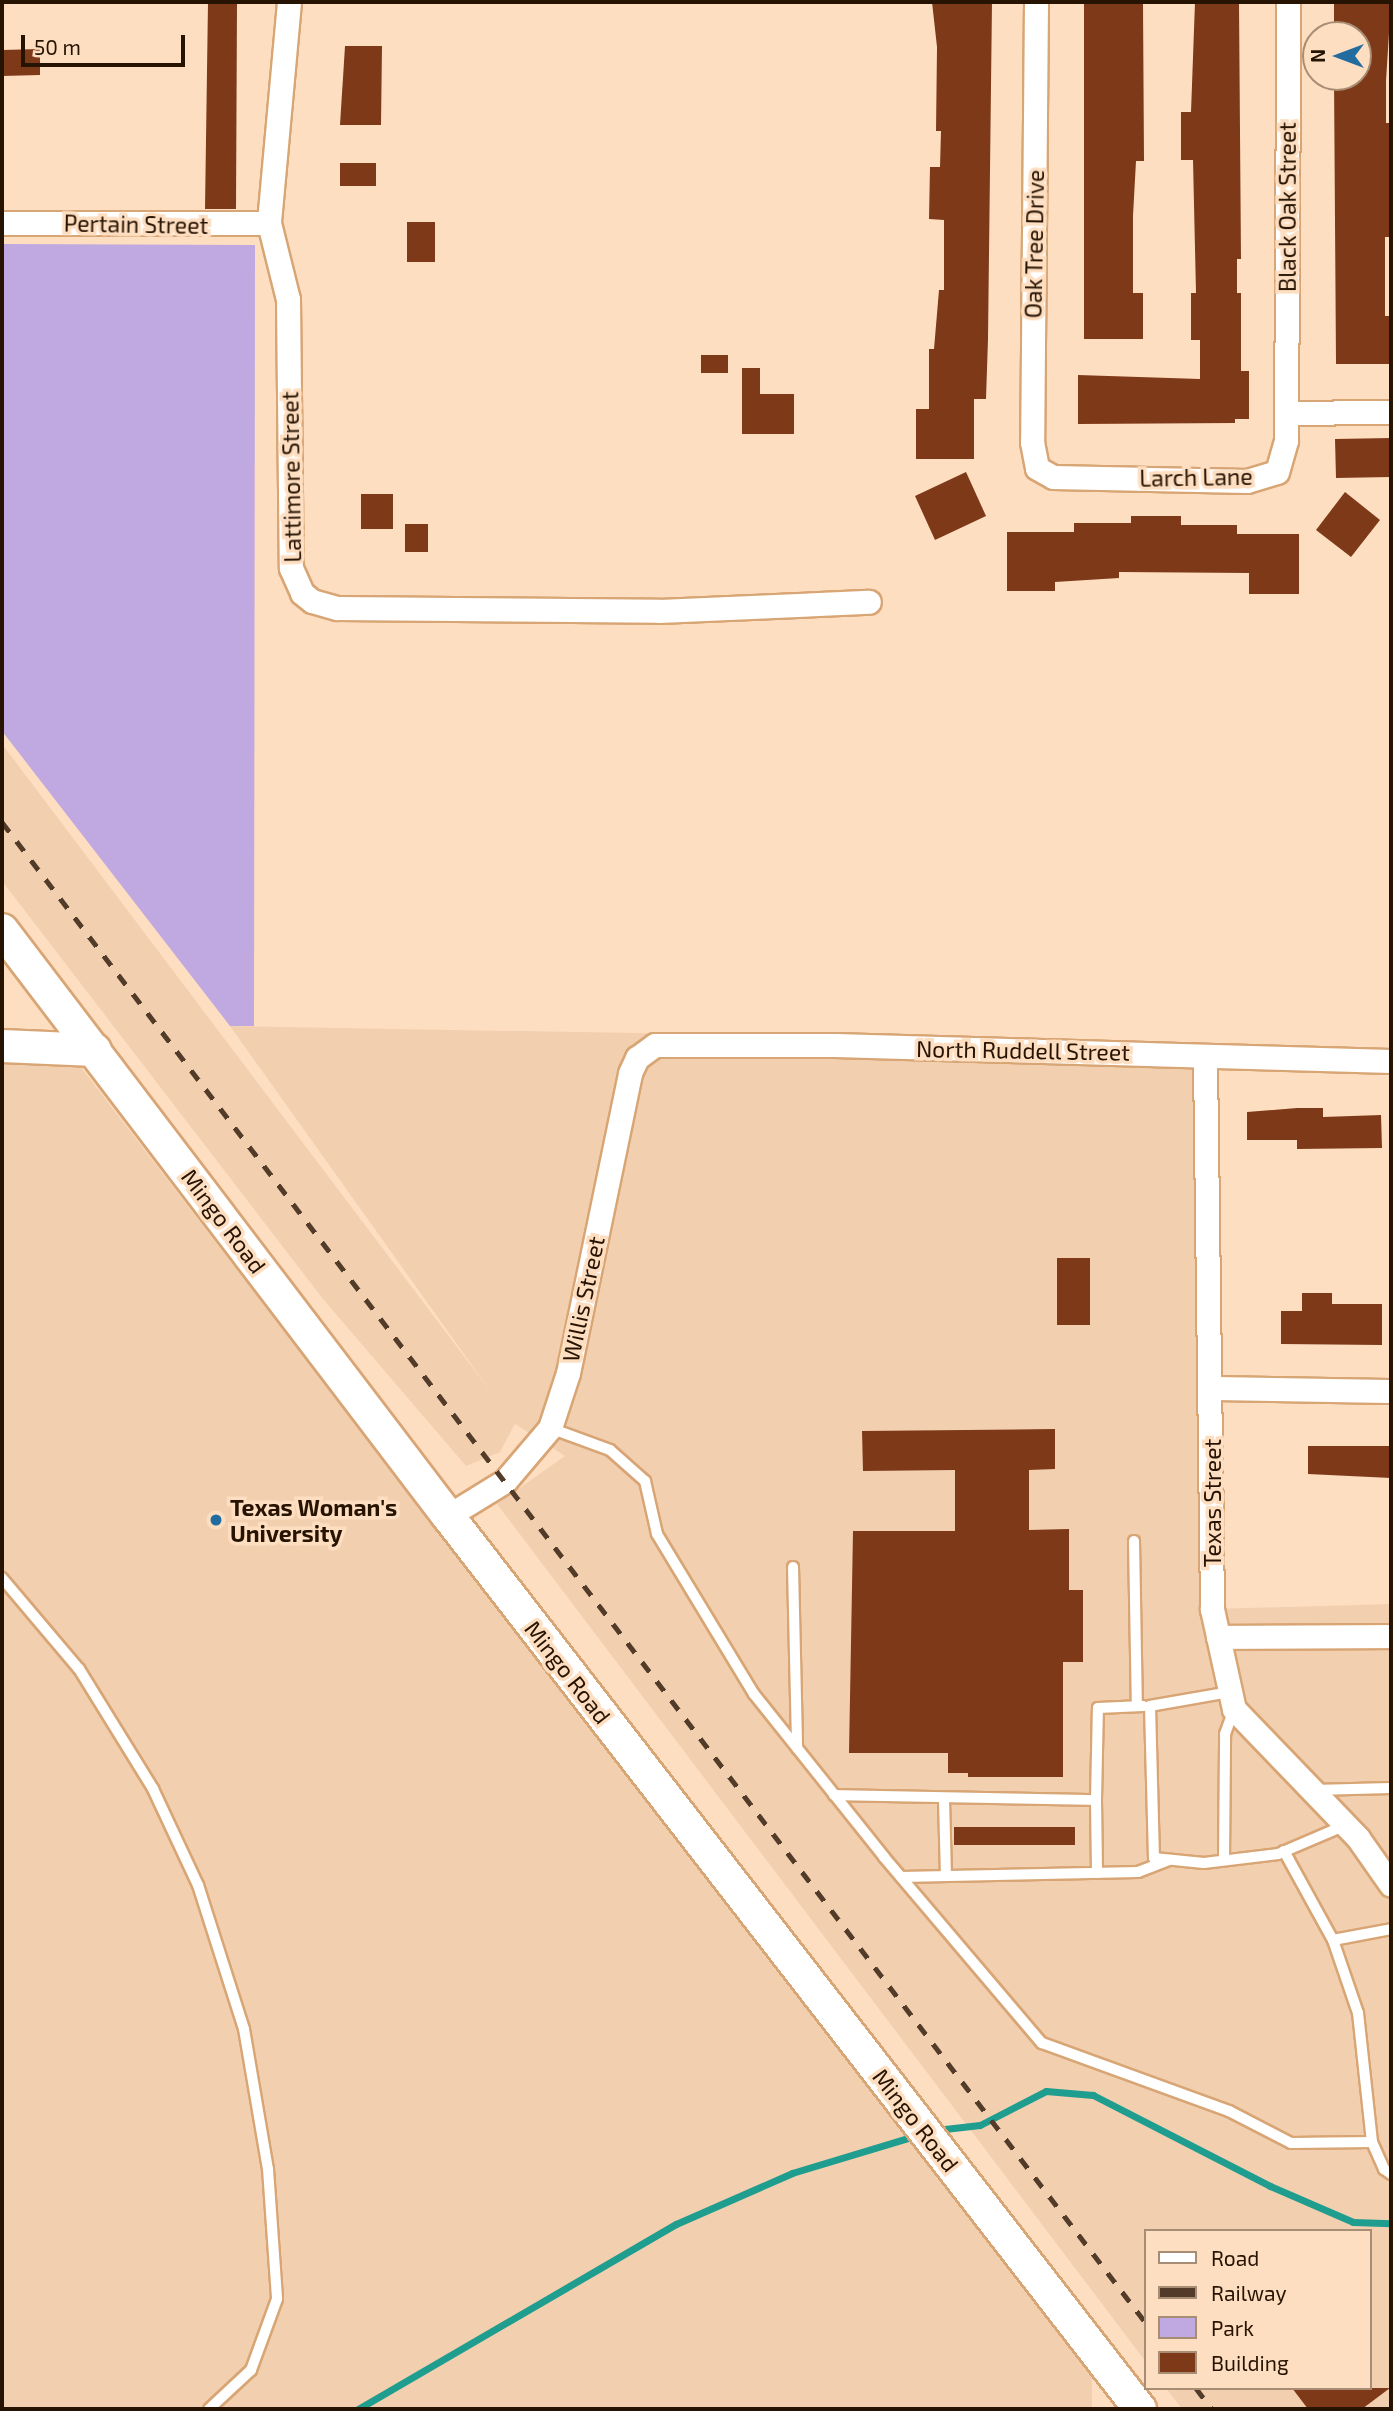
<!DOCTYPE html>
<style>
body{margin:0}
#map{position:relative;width:1393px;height:2411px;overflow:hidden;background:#fedec1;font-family:"Exo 2",sans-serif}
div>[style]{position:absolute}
.built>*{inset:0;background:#f2cfaf}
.green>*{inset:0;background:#c0a8e0}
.stream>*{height:7px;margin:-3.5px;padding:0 3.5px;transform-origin:3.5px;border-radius:3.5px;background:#1f9d8f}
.building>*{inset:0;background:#7e3919}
.roads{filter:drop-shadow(2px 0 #d8a575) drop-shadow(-2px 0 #d8a575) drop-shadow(0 2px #d8a575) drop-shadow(0 -2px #d8a575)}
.lane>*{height:10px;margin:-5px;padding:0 5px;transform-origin:5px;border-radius:5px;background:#fff}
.street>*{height:23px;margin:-11.5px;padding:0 11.5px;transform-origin:11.5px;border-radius:11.5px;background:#fff}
.secondary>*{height:32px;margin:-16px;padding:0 16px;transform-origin:16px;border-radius:16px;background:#fff}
.rail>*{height:5px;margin-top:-2.5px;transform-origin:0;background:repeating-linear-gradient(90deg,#523c29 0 12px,transparent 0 24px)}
.dots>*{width:19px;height:19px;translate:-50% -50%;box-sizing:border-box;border:4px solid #fedec1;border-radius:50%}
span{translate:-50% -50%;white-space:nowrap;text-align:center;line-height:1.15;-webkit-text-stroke:7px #fedec1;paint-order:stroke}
.street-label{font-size:23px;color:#261302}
.poi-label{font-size:23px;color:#261302;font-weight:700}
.left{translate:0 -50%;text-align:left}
.frame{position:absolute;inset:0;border:4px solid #261302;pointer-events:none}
.legend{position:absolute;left:1144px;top:2229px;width:228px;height:161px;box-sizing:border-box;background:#fedec1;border:2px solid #a88d75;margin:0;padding:9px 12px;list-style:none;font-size:21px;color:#261302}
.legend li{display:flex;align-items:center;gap:14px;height:35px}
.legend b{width:35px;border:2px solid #a88d75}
.north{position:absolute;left:1302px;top:21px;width:70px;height:70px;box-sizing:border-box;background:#fedec1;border:2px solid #a88d75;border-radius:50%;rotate:270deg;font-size:19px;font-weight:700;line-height:28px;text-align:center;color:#261302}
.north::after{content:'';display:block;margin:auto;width:24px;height:32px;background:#226c9f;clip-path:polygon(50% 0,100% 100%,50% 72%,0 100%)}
.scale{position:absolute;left:21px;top:35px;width:164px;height:32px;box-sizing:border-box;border:4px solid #261302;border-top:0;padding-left:9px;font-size:21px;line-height:24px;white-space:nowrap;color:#261302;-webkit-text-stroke:5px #fedec1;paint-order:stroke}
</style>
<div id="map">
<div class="built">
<div style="clip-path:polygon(2px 744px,491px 1392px,230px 1026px,1205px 1043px,1213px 1609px,1391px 1604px,1391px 2409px,1182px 2409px,1166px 2388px,1370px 2388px,1370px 2231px,1146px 2231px,1146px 2362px,497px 1504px,565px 1456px,515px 1424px,500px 1452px,466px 1466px,323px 1299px,2px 881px)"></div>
<div style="clip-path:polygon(2px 1064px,80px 1066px,779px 1974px,1092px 2367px,1092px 2409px,2px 2409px)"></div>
</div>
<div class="green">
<div style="clip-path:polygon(2px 244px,255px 245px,254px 1026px,230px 1026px,2px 731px)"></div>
</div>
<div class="stream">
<div style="left:936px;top:2130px;width:44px;rotate:-6.5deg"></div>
<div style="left:980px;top:2125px;width:74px;rotate:-27.3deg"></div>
<div style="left:1046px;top:2091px;width:47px;rotate:4.9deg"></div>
<div style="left:1093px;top:2095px;width:199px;rotate:27.2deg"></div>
<div style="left:1270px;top:2186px;width:90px;rotate:23.4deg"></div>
<div style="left:1353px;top:2222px;width:38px;rotate:2deg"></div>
<div style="left:358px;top:2409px;width:368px;rotate:-30.2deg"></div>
<div style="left:676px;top:2224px;width:127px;rotate:-23.7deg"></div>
<div style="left:792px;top:2173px;width:132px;rotate:-16.8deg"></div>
</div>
<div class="building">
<div style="clip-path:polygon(208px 2px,237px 2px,236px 209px,205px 209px)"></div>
<div style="clip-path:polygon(932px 2px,992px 2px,988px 339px,986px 399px,974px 399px,974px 459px,916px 459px,916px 409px,929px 409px,929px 349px,934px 349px,939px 290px,944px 290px,944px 220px,929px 219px,930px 167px,940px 167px,941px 131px,936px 131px,937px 47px)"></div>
<div style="clip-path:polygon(1084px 2px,1143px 2px,1144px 161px,1136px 161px,1133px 216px,1133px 293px,1143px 293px,1143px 339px,1084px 339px)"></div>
<div style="clip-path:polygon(1195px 2px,1239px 2px,1241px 259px,1237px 259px,1237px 293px,1241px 293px,1241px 371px,1249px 371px,1249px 419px,1235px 419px,1235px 423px,1078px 424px,1078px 375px,1200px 379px,1200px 340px,1191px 340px,1191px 293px,1196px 293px,1193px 160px,1181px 160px,1181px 112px,1191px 112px)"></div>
<div style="clip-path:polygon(1334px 2px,1391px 2px,1386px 81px,1386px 123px,1391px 123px,1391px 237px,1385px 237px,1385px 316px,1391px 316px,1391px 364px,1336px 364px,1334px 77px,1358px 77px,1358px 35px,1334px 35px)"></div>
<div style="clip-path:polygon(345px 46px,382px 46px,381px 125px,340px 125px)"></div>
<div style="clip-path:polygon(40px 49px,40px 75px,2px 76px,2px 50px)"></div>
<div style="clip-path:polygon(340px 163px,376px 163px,376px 186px,340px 186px)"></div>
<div style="clip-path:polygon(407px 222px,435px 222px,435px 262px,407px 262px)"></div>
<div style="clip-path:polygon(701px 355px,728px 355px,728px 373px,701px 373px)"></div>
<div style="clip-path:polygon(742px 368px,760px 368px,760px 394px,794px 394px,794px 434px,742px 434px)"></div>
<div style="clip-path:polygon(1391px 438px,1391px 477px,1336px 478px,1335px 439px)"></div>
<div style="clip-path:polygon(966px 472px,986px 516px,935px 540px,915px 496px)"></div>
<div style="clip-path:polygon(1345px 492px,1380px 520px,1351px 557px,1316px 530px)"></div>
<div style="clip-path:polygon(361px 494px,393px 494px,393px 529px,361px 529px)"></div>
<div style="clip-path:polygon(1131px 516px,1181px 516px,1181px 525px,1237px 525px,1237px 534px,1299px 534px,1299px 594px,1249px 594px,1249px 573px,1119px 572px,1119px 578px,1055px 582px,1055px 591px,1007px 591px,1007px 532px,1074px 532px,1074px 523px,1131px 523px)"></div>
<div style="clip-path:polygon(405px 524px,428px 524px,428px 552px,405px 552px)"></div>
<div style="clip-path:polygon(1297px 1108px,1323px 1108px,1323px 1117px,1381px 1115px,1382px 1148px,1297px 1149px,1297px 1140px,1247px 1140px,1247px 1112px)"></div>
<div style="clip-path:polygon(1057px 1258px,1090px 1258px,1090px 1325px,1057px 1325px)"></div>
<div style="clip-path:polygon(1302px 1293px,1332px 1293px,1332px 1304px,1382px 1304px,1382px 1345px,1281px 1344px,1281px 1311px,1302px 1311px)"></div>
<div style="clip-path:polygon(1055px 1429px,1055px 1469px,1029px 1470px,1029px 1530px,1069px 1529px,1069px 1590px,1083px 1590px,1083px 1662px,1063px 1662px,1063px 1777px,968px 1777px,968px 1773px,948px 1773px,948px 1753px,849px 1753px,853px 1531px,955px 1531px,955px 1470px,863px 1471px,862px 1431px)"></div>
<div style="clip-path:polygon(1308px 1446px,1391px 1446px,1391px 1478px,1308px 1474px)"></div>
<div style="clip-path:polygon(954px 1827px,1075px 1827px,1075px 1845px,954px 1845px)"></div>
<div style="clip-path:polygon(1292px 2388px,1390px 2388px,1362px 2409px,1308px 2409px)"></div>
</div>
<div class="roads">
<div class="lane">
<div style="left:550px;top:1428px;width:64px;rotate:20.1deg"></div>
<div style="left:610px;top:1450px;width:47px;rotate:41.5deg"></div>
<div style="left:645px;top:1481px;width:54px;rotate:77.2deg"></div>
<div style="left:657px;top:1534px;width:187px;rotate:58.8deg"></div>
<div style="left:754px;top:1694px;width:208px;rotate:51.4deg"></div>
<div style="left:884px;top:1857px;width:244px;rotate:49.7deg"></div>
<div style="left:1042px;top:2043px;width:199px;rotate:20deg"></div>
<div style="left:1229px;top:2111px;width:70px;rotate:27.3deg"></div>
<div style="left:1291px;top:2143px;width:81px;rotate:-0.7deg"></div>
<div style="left:1134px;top:1541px;width:165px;rotate:89deg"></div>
<div style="left:793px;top:1567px;width:181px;rotate:88.7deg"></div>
<div style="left:2px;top:1578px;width:119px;rotate:49.8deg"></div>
<div style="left:79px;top:1669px;width:141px;rotate:58.3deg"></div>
<div style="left:153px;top:1789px;width:106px;rotate:64.9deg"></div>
<div style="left:198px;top:1885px;width:151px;rotate:72.3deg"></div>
<div style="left:244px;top:2029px;width:142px;rotate:80.3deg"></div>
<div style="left:268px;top:2169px;width:130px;rotate:86deg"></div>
<div style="left:277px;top:2299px;width:76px;rotate:110.1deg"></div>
<div style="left:251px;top:2370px;width:57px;rotate:137.1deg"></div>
<div style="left:1230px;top:1692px;width:81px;rotate:170.1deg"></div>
<div style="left:1150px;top:1706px;width:152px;rotate:88.5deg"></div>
<div style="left:1154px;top:1858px;width:50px;rotate:5.7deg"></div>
<div style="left:1204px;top:1863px;width:75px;rotate:-6.9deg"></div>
<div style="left:1278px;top:1854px;width:74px;rotate:-23.1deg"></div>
<div style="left:1314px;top:1790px;width:77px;rotate:-1.5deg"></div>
<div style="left:834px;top:1795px;width:262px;rotate:1.1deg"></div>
<div style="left:1096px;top:1800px;width:73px;rotate:89.2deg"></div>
<div style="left:944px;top:1800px;width:76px;rotate:88.5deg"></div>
<div style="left:1096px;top:1800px;width:92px;rotate:-88.8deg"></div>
<div style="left:1098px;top:1708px;width:45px;rotate:-2.5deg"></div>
<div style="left:1284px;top:1851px;width:102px;rotate:61.2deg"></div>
<div style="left:1333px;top:1940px;width:77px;rotate:71.1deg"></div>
<div style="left:1358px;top:2013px;width:130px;rotate:83.8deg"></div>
<div style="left:1372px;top:2142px;width:30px;rotate:66deg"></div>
<div style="left:1384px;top:2169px;width:9px;rotate:36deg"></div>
<div style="left:1224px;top:1860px;width:126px;rotate:-89.5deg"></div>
<div style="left:1225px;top:1734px;width:27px;rotate:-70deg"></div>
<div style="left:901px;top:1877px;width:237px;rotate:-1.2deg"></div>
<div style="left:1138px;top:1872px;width:33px;rotate:-21deg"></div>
<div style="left:1333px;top:1940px;width:59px;rotate:-10.7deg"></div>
</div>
<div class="street">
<div style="left:289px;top:2px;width:222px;rotate:95.2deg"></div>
<div style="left:269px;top:223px;width:78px;rotate:76deg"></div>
<div style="left:288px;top:299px;width:269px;rotate:89.4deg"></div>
<div style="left:291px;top:568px;width:27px;rotate:66deg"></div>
<div style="left:302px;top:593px;width:13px;rotate:39deg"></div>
<div style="left:312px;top:601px;width:26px;rotate:16deg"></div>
<div style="left:337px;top:608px;width:322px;rotate:0.5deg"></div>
<div style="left:659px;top:611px;width:210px;rotate:-2.5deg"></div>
<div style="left:1036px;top:2px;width:440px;rotate:90.5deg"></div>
<div style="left:1032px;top:442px;width:26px;rotate:79deg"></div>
<div style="left:1037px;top:468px;width:18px;rotate:29deg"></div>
<div style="left:1053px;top:477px;width:194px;rotate:1.2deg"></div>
<div style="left:1247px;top:481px;width:31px;rotate:-17deg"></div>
<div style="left:1277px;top:472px;width:33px;rotate:-74deg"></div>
<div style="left:1286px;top:440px;width:438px;rotate:-89.7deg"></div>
<div style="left:2px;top:223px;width:267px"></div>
<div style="left:1287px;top:413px;width:104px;rotate:-0.6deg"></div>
<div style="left:1205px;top:1059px;width:550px;rotate:89.27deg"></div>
<div style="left:1212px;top:1609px;width:102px;rotate:77.6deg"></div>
<div style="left:1234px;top:1709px;width:179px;rotate:46.1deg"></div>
<div style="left:1358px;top:1838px;width:57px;rotate:54.9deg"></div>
<div style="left:1212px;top:1388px;width:179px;rotate:1deg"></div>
<div style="left:448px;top:1516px;width:67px;rotate:-31.6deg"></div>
<div style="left:505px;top:1481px;width:70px;rotate:-49.7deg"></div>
<div style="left:550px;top:1428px;width:58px;rotate:-71.9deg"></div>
<div style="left:568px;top:1373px;width:306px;rotate:-78.3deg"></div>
<div style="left:630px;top:1073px;width:17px;rotate:-65deg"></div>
<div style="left:637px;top:1058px;width:22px;rotate:-36deg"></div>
<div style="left:655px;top:1045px;width:180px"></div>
<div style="left:835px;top:1045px;width:556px;rotate:1.65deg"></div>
<div style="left:1218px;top:1637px;width:173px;rotate:-0.3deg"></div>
</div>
<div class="secondary">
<div style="left:2px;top:930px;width:736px;rotate:52.73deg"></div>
<div style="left:448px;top:1516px;width:1130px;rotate:52.23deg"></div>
<div style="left:2px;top:1046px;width:93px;rotate:2.5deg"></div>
</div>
</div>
<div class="rail">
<div style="left:2px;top:822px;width:1887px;rotate:52.69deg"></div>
<div style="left:1196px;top:2388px;width:26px;rotate:53deg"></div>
</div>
<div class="dots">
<div style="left:216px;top:1520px;background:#226c9f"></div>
</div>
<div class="street-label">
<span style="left:1287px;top:207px;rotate:-90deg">Black Oak Street</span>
<span style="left:136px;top:224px;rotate:1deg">Pertain Street</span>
<span style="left:1034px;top:244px;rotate:-89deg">Oak Tree Drive</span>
<span style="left:291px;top:477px;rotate:-91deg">Lattimore Street</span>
<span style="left:1196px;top:477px;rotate:-1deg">Larch Lane</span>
<span style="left:1023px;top:1050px;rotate:1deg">North Ruddell Street</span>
<span style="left:224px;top:1221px;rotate:53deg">Mingo Road</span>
<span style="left:583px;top:1299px;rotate:-78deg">Willis Street</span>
<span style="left:1212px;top:1503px;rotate:-90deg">Texas Street</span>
<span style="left:568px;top:1672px;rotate:52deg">Mingo Road</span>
<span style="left:916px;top:2120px;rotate:52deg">Mingo Road</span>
</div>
<div class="poi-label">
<span class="left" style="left:230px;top:1520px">Texas Woman's<br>University</span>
</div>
<div class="frame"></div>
<ul class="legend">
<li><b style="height:9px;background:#fff"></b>Road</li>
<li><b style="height:9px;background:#523c29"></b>Railway</li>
<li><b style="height:19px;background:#c0a8e0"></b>Park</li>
<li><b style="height:19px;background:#7e3919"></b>Building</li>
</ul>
<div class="north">N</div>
<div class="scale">50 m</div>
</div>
